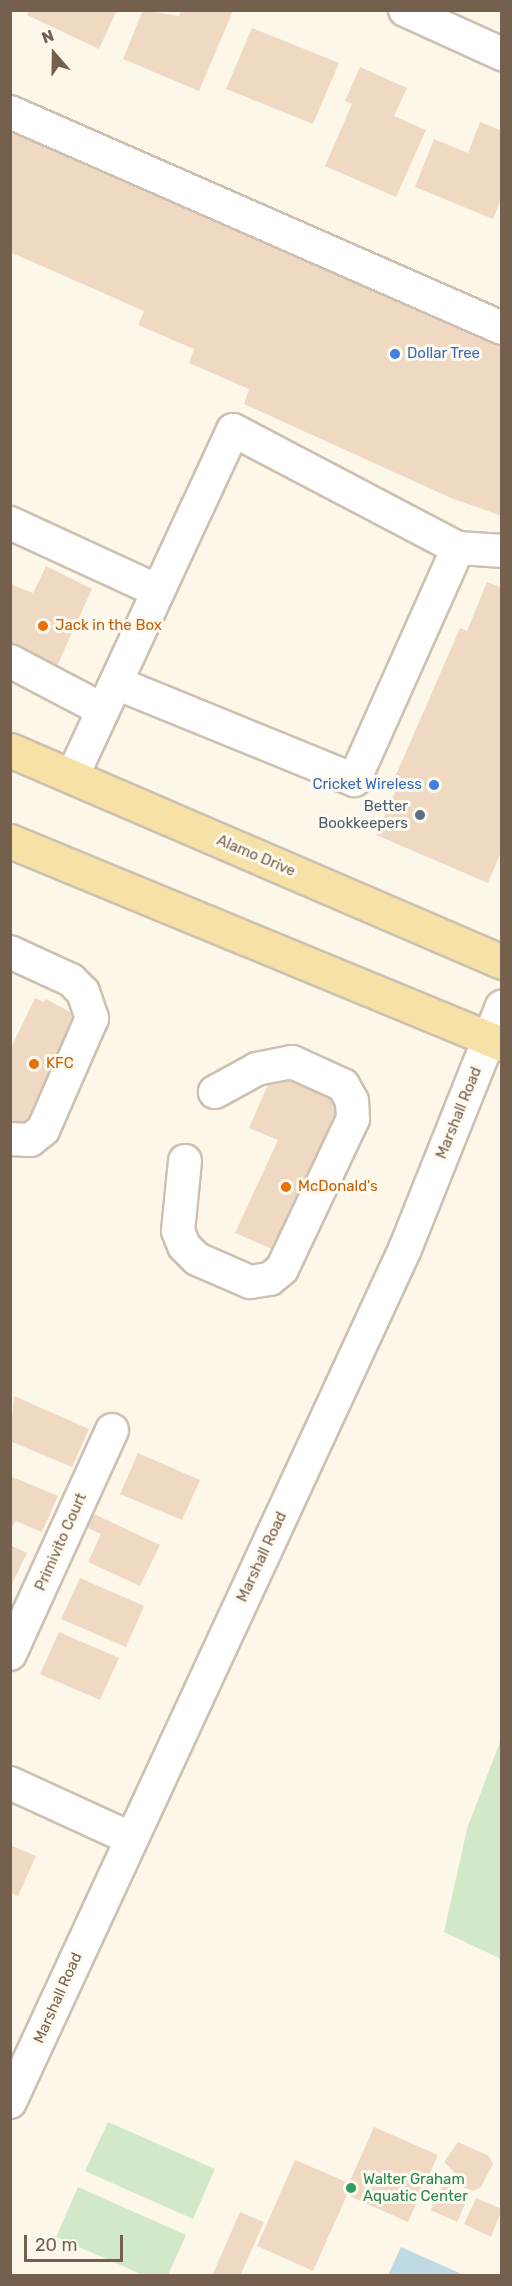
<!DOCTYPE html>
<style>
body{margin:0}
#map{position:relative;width:512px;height:2286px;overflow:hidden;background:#fcf7e9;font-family:Rubik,sans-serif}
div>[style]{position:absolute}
.green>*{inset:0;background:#d2e9c8}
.water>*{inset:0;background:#bedbe5}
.building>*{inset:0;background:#f0d9c2}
.roads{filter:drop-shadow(2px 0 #cdc0b0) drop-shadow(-2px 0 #cdc0b0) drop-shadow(0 2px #cdc0b0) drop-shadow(0 -2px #cdc0b0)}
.minor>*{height:32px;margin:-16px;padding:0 16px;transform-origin:16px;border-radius:16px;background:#fff}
.major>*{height:33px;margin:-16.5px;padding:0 16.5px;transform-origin:16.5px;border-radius:16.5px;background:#f6e1a6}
.dots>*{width:16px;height:16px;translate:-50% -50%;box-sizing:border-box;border:3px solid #fefaf0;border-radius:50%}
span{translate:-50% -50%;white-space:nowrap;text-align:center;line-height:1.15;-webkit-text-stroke:6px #fefaf0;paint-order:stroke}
.shop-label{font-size:15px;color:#366cbe}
.left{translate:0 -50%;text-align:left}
.right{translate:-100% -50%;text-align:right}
.food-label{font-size:15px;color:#c56008}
.service-label{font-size:15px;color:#4e5e75}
.street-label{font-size:15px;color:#75604e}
.leisure-label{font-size:15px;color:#27864d}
.frame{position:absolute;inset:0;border:12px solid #75604e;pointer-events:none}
.north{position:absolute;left:24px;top:24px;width:60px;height:60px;-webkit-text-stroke:4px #fefaf0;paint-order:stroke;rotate:340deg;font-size:16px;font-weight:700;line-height:24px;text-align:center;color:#75604e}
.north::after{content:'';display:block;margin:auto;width:21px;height:27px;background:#75604e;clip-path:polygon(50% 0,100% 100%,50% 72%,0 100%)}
.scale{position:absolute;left:24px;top:2235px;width:99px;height:27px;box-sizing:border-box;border:3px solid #75604e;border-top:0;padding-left:8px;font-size:18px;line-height:21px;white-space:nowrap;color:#75604e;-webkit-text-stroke:4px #fefaf0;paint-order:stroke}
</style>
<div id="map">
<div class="green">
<div style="clip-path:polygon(501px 1739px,502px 1959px,501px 1959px,444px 1932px,467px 1829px)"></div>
<div style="clip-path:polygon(108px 2122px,215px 2169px,193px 2219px,85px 2171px)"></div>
<div style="clip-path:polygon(78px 2187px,186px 2235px,168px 2275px,143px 2275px,56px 2237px)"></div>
</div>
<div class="water">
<div style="clip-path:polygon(401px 2247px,464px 2275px,388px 2275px)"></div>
</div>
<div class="building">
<div style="clip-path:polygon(29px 10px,117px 10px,99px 49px,27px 15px)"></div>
<div style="clip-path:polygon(143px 10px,179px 16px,181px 10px,233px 11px,199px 91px,123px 59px)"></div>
<div style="clip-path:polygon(252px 28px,339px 63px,313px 124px,226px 89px)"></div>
<div style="clip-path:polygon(360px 67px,407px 88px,394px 116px,426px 130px,396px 197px,325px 166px,352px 104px,345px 101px)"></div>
<div style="clip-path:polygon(10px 118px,502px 334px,502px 516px,451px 498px,244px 404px,249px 389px,189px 363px,194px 349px,138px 325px,144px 311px,10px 252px)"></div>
<div style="clip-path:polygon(480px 122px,502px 131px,502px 197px,493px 219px,415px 187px,434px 139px,468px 153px)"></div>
<div style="clip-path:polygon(46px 566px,92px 589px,52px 677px,10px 659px,10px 584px,33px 593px)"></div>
<div style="clip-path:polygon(487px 582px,502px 588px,502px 850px,488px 883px,376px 835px,401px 778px,396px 775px,460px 628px,467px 631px)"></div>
<div style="clip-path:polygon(35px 998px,44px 1002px,46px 999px,79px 1017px,27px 1130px,10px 1122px,10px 1050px)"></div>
<div style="clip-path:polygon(287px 1074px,334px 1094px,340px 1113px,284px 1254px,235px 1233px,278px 1140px,249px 1128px,270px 1080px)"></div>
<div style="clip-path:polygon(14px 1396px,89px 1429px,72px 1467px,10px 1441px)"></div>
<div style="clip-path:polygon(138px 1453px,200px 1480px,182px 1520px,120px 1494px)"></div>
<div style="clip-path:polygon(10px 1476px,58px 1496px,42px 1532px,16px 1521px,10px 1529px)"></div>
<div style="clip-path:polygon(94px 1514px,160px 1545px,140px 1586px,88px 1562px,101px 1534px,88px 1528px)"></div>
<div style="clip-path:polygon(10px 1545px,27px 1553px,10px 1588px)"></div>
<div style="clip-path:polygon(80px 1578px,144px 1606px,126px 1647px,61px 1619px)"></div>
<div style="clip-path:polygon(59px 1632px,119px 1658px,100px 1700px,40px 1674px)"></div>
<div style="clip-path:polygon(10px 1845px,36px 1856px,18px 1896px,10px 1892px)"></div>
<div style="clip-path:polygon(374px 2127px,438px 2155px,408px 2222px,347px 2195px,313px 2271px,257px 2246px,295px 2160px,349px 2183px)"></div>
<div style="clip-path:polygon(458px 2142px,489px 2156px,493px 2164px,481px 2187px,473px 2191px,457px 2185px,455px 2173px,444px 2162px)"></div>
<div style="clip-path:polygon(443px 2184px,469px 2195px,457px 2222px,431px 2210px)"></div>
<div style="clip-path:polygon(476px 2198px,502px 2209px,491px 2237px,464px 2224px)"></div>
<div style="clip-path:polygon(240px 2212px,264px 2222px,240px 2276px,212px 2276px)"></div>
</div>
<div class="roads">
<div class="minor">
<div style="left:405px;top:10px;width:107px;rotate:24.4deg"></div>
<div style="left:10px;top:112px;width:537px;rotate:23.7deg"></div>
<div style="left:10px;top:523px;width:163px;rotate:24.7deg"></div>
<div style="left:458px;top:548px;width:44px;rotate:3.9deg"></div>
<div style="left:10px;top:661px;width:105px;rotate:27.8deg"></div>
<div style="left:72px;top:777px;width:297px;rotate:-65.1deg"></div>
<div style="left:197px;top:508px;width:86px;rotate:-65.2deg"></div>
<div style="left:233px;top:430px;width:254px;rotate:27.7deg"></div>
<div style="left:458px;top:548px;width:254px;rotate:114.1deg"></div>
<div style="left:354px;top:780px;width:257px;rotate:-157.8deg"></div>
<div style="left:10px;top:952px;width:67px;rotate:24.7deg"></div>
<div style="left:71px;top:980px;width:17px;rotate:45deg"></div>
<div style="left:83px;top:992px;width:28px;rotate:71deg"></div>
<div style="left:92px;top:1018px;width:122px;rotate:113.6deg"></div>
<div style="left:43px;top:1130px;width:16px;rotate:142deg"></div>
<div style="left:30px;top:1140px;width:20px;rotate:-177deg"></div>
<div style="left:185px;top:1161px;width:70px;rotate:95.7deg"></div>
<div style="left:178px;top:1231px;width:16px;rotate:68deg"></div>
<div style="left:184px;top:1246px;width:18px;rotate:45deg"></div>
<div style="left:197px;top:1259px;width:58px;rotate:23.5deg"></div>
<div style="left:250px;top:1282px;width:20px;rotate:-9deg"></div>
<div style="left:270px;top:1279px;width:16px;rotate:-40deg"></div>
<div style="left:282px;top:1269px;width:166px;rotate:-64.7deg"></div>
<div style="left:353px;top:1119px;width:18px;rotate:-93deg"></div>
<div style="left:352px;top:1101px;width:18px;rotate:-119deg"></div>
<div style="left:343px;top:1085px;width:56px;rotate:-155.7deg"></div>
<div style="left:292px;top:1062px;width:36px;rotate:169deg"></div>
<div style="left:257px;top:1069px;width:48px;rotate:151.3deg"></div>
<div style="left:10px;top:1654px;width:246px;rotate:-65.5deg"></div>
<div style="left:10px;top:1783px;width:132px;rotate:24.6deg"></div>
<div style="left:10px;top:2102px;width:940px;rotate:-65.15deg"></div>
<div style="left:405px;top:1249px;width:261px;rotate:-68.2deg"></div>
</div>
<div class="major">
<div style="left:10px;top:750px;width:536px;rotate:23.31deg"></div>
<div style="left:10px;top:841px;width:532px;rotate:22.42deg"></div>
</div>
</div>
<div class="dots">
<div style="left:395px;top:354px;background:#3f7fe0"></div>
<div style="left:43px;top:626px;background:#e8710a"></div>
<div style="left:434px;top:785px;background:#3f7fe0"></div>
<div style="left:420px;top:815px;background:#5c6f8a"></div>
<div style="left:34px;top:1064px;background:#e8710a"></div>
<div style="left:286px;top:1187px;background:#e8710a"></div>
<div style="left:351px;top:2188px;background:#2e9e5b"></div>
</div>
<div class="shop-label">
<span class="left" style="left:407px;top:354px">Dollar Tree</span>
<span class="right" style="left:422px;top:785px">Cricket Wireless</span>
</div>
<div class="food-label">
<span class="left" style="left:55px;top:626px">Jack in the Box</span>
<span class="left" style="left:46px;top:1064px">KFC</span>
<span class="left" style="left:298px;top:1187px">McDonald's</span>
</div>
<div class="service-label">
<span class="right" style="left:408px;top:815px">Better<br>Bookkeepers</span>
</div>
<div class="street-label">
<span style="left:256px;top:856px;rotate:23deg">Alamo Drive</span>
<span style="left:459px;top:1113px;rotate:-68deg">Marshall Road</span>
<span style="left:61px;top:1542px;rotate:-66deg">Primivito Court</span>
<span style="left:262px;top:1557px;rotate:-65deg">Marshall Road</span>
<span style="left:58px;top:1998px;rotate:-66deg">Marshall Road</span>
</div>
<div class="leisure-label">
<span class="left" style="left:363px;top:2188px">Walter Graham<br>Aquatic Center</span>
</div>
<div class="frame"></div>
<div class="north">N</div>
<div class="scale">20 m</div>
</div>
